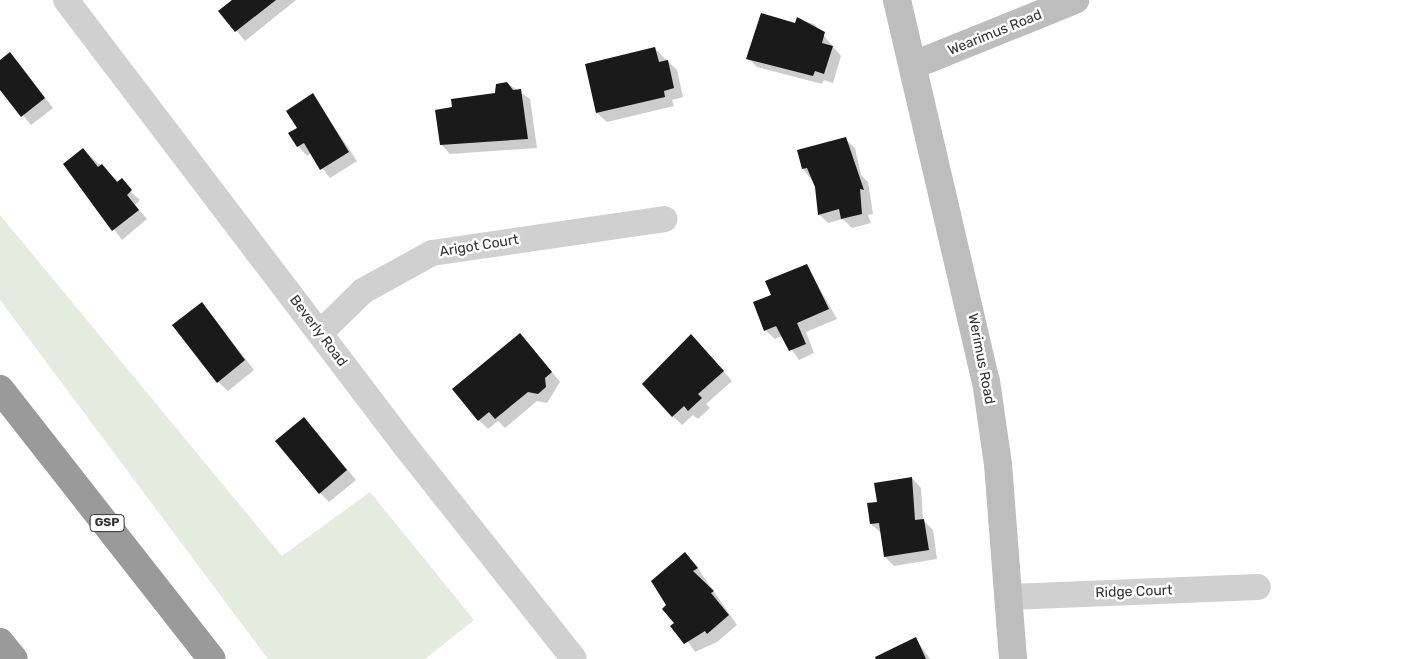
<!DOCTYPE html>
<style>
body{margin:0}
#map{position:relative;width:1427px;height:659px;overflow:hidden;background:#fff;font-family:Rubik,sans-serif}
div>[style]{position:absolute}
.green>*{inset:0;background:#e4ebdf}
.shadow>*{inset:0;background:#0003}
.building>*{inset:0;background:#1a1a1a}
.street>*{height:26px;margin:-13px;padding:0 13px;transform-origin:13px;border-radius:13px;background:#d0d0d0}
.secondary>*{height:28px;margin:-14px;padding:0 14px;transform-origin:14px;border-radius:14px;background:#bdbdbd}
.highway>*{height:28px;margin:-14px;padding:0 14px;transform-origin:14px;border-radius:14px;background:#9a9a9a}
span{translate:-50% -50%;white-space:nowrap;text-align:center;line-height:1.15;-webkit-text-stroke:5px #fff;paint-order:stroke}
.shield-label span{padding:1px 4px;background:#fff;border:1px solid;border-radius:4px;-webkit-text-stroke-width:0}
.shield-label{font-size:12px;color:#333;font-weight:700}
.street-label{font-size:14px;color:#333}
</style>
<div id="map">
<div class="green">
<div style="clip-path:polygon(0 215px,282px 556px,370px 492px,474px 620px,425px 659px,268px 659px,0 300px)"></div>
</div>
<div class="shadow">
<div style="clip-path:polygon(234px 0,296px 0,245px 41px,220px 11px)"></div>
<div style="clip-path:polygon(798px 19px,814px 24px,841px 56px,833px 83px,824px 80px,822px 84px,757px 67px,748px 58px,796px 25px)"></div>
<div style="clip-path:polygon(655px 49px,677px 70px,683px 97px,672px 100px,674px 106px,607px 122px,597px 113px,586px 65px)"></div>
<div style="clip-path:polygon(0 61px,19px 63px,53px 108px,31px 125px,0 88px)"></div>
<div style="clip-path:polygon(507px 83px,530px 99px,537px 148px,450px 154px,441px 144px,454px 108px,496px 94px,495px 88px)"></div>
<div style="clip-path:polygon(313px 95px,357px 161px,330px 178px,311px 153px,307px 156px,298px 146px)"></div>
<div style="clip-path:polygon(845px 139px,855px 148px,861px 175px,868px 182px,873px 214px,868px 215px,871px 223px,852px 228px,843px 219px,828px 223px,819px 214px,816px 186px,803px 169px)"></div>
<div style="clip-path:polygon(83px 150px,140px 200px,135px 205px,147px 219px,122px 240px,65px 164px)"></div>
<div style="clip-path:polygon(807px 266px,837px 319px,806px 332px,814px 353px,799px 360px,782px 336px,775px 339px,765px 330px,772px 295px)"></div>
<div style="clip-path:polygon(202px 303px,254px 370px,228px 391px,218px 382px)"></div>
<div style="clip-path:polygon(529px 344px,560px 382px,547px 403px,537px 401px,505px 428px,498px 421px,488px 429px,479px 420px)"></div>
<div style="clip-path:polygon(700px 345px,732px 381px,706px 404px,710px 408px,698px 419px,693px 415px,682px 425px,673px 416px)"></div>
<div style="clip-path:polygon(313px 428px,356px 480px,329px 502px,320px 493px)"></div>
<div style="clip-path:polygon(912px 478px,921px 488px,923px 520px,933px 530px,937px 559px,894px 566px,885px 557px,881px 533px,871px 524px,878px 503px)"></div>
<div style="clip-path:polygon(694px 563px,737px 625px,717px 642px,695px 652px,676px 624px)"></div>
<div style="clip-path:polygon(916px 639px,930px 659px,877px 659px)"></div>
</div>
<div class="building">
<div style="clip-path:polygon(232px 0,276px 0,235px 32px,218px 11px)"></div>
<div style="clip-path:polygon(761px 13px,795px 23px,797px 17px,825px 32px,822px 43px,833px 46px,824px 74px,815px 71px,813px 76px,746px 59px)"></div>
<div style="clip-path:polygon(655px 47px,659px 62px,668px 60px,674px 88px,664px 91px,665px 97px,596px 113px,585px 64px)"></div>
<div style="clip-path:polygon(10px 52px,45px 98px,21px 117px,0 90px,0 60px)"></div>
<div style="clip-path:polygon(507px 82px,513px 90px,521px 89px,528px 139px,440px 145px,435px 110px,452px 107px,451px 99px,495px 93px,496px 84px)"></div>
<div style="clip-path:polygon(313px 93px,349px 152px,320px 170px,304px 143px,297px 147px,288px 133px,297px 128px,286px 111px)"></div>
<div style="clip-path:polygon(846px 137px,864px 190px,860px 189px,862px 214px,841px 219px,839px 209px,818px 215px,815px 187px,807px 168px,802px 169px,797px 150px)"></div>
<div style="clip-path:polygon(83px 148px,98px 167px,102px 164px,117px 182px,122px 178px,132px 190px,127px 195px,139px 210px,112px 231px,63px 164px)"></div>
<div style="clip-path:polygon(807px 264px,829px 309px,797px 323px,806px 344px,789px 351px,776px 326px,764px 331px,753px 302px,771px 295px,765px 281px)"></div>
<div style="clip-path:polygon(202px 302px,245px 360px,217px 383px,172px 325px)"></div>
<div style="clip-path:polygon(520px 333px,552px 372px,545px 378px,546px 387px,538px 394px,528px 392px,495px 419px,489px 412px,478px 421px,452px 389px)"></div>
<div style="clip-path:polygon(691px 334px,724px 371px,698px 394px,702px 398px,688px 411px,684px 406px,672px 417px,642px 384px)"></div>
<div style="clip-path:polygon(304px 417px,347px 470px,319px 494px,275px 441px)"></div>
<div style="clip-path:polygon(912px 477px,915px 520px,924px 519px,929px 550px,884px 557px,879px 523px,870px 524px,867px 503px,877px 502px,874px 483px)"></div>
<div style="clip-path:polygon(685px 552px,698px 568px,693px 571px,714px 591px,711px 593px,729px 615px,707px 634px,705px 631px,684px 644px,670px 626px,674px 623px,662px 609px,666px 605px,651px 581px)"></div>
<div style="clip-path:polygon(916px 637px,926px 659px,876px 659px,875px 657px)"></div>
</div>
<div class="street">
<div style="left:66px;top:0;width:562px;rotate:52.74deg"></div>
<div style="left:406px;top:447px;width:270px;rotate:51.6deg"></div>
<div style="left:320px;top:333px;width:60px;rotate:-44.3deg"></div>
<div style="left:363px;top:291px;width:79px;rotate:-28.8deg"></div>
<div style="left:432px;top:253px;width:235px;rotate:-8.3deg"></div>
<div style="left:1009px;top:597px;width:249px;rotate:-2.3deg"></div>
</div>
<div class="secondary">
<div style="left:897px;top:0;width:391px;rotate:76.9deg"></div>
<div style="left:986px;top:381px;width:84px;rotate:81.8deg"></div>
<div style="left:998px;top:464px;width:196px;rotate:85.6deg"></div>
<div style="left:914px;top:65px;width:174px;rotate:-22deg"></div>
</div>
<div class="highway">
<div style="left:0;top:389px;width:343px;rotate:51.9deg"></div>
<div style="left:0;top:642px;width:22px;rotate:51deg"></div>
</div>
<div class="shield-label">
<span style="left:107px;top:523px">GSP</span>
</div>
<div class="street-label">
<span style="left:995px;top:33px;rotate:-22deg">Wearimus Road</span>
<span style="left:479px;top:246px;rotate:-9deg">Arigot Court</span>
<span style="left:318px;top:331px;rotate:53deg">Beverly Road</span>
<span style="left:981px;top:359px;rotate:79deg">Werimus Road</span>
<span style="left:1134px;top:592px;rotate:-2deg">Ridge Court</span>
</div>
</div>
